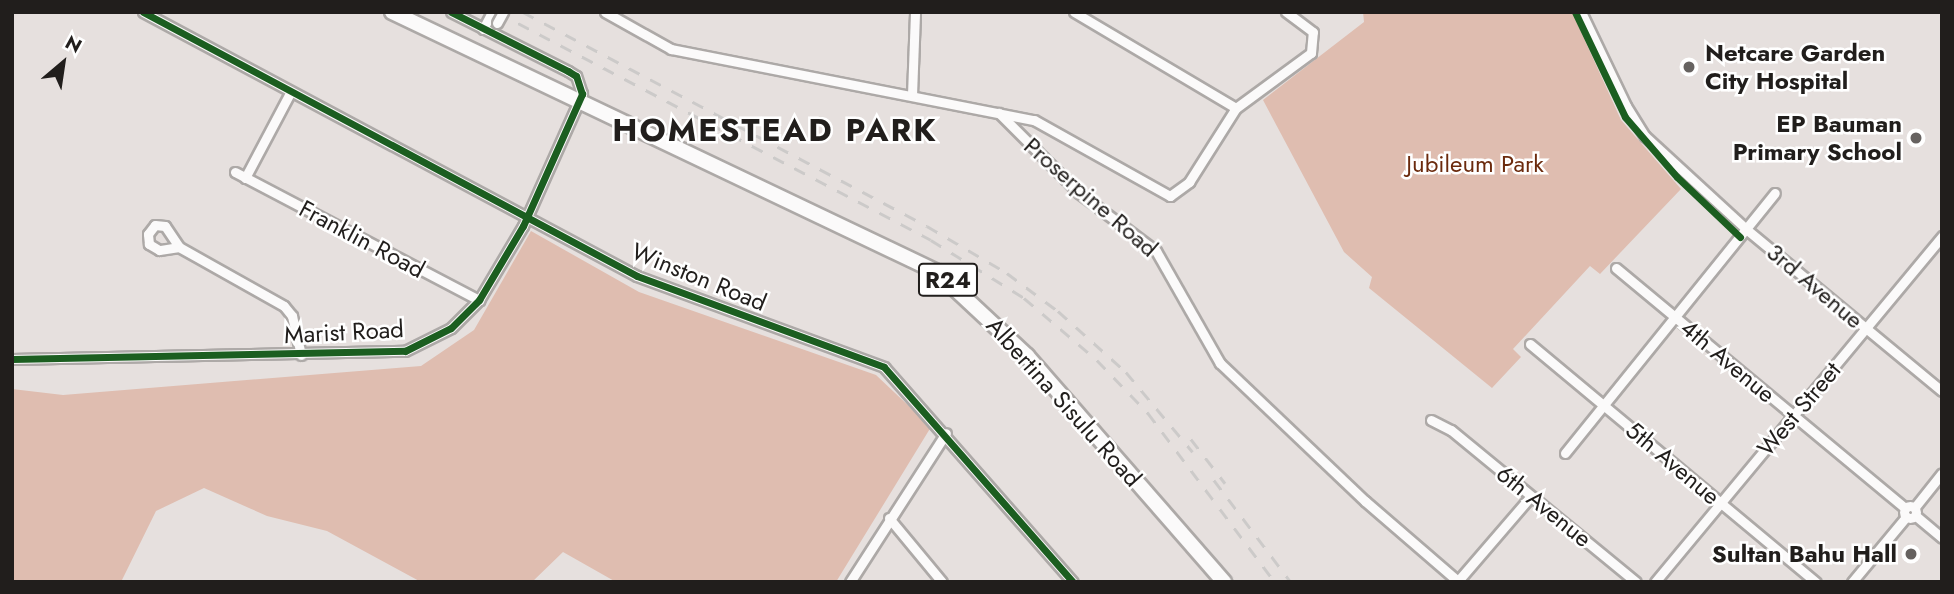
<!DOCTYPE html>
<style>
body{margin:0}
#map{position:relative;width:1954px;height:594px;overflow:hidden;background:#e6e0de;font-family:Jost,sans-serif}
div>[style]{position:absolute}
.green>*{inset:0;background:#dfbdb0}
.roads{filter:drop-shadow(2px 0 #ada9a7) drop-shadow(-2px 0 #ada9a7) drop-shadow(0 2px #ada9a7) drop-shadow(0 -2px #ada9a7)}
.street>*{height:9px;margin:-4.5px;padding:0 4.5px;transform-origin:4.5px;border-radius:4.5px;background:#fbfafa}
.street>.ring{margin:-4.5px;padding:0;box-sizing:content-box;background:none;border:9px solid #fbfafa;border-radius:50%}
.primary>*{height:14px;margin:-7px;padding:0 7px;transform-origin:7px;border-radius:7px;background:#fbfafa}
.rail>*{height:2.5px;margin-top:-1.25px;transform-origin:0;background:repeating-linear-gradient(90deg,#cccac9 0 12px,transparent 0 24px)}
.bridges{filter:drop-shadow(2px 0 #ada9a7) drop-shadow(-2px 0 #ada9a7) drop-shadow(0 2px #ada9a7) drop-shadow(0 -2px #ada9a7)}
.street-bridge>*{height:9px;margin:-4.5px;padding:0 4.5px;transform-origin:4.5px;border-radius:4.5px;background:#fbfafa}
.cycleway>*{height:7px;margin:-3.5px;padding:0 3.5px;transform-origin:3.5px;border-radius:3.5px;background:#1b5e20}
.dots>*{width:19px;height:19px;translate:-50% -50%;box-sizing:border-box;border:4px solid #fff;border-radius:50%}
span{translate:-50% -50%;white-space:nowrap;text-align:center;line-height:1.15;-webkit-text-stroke:5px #fff;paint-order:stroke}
.shield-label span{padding:2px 5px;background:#fff;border:2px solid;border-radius:5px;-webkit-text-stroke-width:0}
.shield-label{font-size:23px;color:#211e1c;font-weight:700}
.poi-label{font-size:24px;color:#211e1c;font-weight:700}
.left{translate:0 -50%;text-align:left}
.right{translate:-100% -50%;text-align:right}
.park-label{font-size:24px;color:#6b2a0d}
.street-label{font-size:24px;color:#211e1c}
.district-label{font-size:32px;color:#211e1c;font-weight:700;letter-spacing:2px}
.frame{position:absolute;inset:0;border:14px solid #211e1c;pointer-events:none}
.north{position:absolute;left:28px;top:28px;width:70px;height:70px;-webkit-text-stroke:5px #fff;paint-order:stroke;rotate:29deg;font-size:19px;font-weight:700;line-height:28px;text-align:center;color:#211e1c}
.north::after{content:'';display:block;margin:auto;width:24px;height:32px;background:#211e1c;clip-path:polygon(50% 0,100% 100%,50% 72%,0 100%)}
</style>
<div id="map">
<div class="green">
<div style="clip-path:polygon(1363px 12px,1572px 12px,1621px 120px,1681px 189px,1600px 274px,1590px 266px,1513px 349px,1521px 357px,1492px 388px,1369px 288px,1372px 277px,1344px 252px,1263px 100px,1364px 22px)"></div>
<div style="clip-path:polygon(531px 231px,639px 292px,876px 375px,931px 427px,836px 582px,616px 582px,563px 552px,532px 582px,421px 582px,327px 531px,267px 516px,204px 488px,156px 511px,121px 582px,12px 582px,12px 389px,63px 395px,421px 366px,474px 330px)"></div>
</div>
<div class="roads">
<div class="street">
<div style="left:143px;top:12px;width:560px;rotate:28.12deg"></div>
<div style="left:637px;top:276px;width:263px;rotate:20.2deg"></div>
<div style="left:884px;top:367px;width:286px;rotate:48.7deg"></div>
<div style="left:605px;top:12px;width:76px;rotate:29.3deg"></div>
<div style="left:671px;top:49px;width:370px;rotate:11.1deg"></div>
<div style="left:1034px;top:120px;width:156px;rotate:29.2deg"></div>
<div style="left:1170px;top:196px;width:24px;rotate:-36deg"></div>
<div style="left:1189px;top:182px;width:88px;rotate:-57.6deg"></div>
<div style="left:1236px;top:108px;width:93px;rotate:-36.3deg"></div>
<div style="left:1311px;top:53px;width:21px;rotate:-85deg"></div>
<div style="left:1313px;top:32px;width:34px;rotate:-143deg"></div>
<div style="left:1074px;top:12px;width:188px;rotate:30.7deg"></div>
<div style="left:1581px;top:12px;width:104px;rotate:64.4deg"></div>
<div style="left:1626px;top:106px;width:36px;rotate:58deg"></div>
<div style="left:1645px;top:136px;width:137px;rotate:42.6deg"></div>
<div style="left:1746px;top:229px;width:254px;rotate:39.6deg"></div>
<div style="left:483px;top:29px;width:19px;rotate:-62deg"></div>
<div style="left:912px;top:95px;width:83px;rotate:-87.9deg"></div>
<div style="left:999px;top:113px;width:113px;rotate:45deg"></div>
<div style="left:1079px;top:193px;width:96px;rotate:37deg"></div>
<div style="left:1156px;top:251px;width:129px;rotate:60.3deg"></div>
<div style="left:1220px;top:363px;width:200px;rotate:43.6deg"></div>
<div style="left:1365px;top:501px;width:124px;rotate:40.8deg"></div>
<div style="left:235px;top:172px;width:276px;rotate:27.7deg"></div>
<div style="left:245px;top:178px;width:96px;rotate:-62.1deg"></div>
<div style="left:179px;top:247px;width:20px;rotate:171deg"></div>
<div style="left:159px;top:250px;width:12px;rotate:-149deg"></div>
<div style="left:149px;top:244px;width:10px;rotate:-96deg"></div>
<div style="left:148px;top:234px;width:11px;rotate:-52deg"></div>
<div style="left:155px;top:225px;width:10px;rotate:6deg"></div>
<div style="left:165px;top:226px;width:25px;rotate:56deg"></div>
<div style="left:179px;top:247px;width:120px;rotate:29.3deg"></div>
<div style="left:284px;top:306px;width:13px;rotate:51deg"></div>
<div style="left:292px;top:316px;width:40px;rotate:77deg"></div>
<div style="left:1616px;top:268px;width:376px;rotate:39.7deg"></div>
<div style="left:1530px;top:344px;width:372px;rotate:39.8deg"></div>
<div style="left:12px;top:359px;width:393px;rotate:-1.2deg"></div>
<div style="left:405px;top:351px;width:51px;rotate:-26.6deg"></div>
<div style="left:451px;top:328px;width:40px;rotate:-45deg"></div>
<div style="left:479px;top:300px;width:86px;rotate:-59.3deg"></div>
<div style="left:523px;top:226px;width:145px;rotate:-65.9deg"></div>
<div style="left:582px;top:94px;width:19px;rotate:-108deg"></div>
<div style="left:576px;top:76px;width:9px;rotate:-148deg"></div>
<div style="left:568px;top:71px;width:131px;rotate:-153.2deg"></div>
<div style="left:1431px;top:420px;width:22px;rotate:27deg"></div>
<div style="left:1451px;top:430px;width:239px;rotate:39.4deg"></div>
<div style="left:1565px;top:453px;width:334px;rotate:-51.1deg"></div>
<div class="ring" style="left:1904px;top:506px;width:3px;height:3px"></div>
<div style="left:1915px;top:507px;width:43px;rotate:-51.5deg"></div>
<div style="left:1916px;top:516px;width:34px;rotate:40deg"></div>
<div style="left:889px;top:518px;width:83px;rotate:50.4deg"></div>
<div style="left:850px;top:582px;width:177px;rotate:-57.2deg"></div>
<div style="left:1457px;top:582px;width:113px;rotate:-49.3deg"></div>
<div style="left:1655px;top:582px;width:450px;rotate:-50.3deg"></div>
<div style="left:1852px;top:582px;width:85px;rotate:-50.3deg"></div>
</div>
<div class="primary">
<div style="left:392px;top:12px;width:604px;rotate:25.5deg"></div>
<div style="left:937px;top:272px;width:123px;rotate:43deg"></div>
<div style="left:1027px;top:356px;width:300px;rotate:48.9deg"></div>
</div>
</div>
<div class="rail">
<div style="left:497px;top:12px;width:490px;rotate:27.7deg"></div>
<div style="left:931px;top:240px;width:110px;rotate:31.9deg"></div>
<div style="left:1024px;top:298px;width:96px;rotate:40.3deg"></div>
<div style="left:1097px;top:360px;width:74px;rotate:46.1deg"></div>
<div style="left:1148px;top:413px;width:211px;rotate:53.1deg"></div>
<div style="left:523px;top:12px;width:457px;rotate:27.9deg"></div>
<div style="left:927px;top:226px;width:93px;rotate:30.4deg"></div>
<div style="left:1007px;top:273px;width:64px;rotate:36.7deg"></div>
<div style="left:1058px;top:311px;width:91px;rotate:41.9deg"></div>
<div style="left:1126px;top:372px;width:104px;rotate:50.1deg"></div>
<div style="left:1191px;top:439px;width:56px;rotate:52.3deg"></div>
<div style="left:1214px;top:480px;width:128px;rotate:53deg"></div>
</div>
<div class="bridges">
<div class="street-bridge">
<div style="left:497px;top:23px;width:13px;rotate:-61deg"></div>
</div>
</div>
<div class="cycleway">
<div style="left:143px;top:12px;width:560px;rotate:28.12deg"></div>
<div style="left:637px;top:276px;width:263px;rotate:20.2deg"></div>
<div style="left:884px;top:367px;width:286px;rotate:48.7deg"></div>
<div style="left:1575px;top:12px;width:116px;rotate:64.5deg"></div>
<div style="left:1625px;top:117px;width:79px;rotate:49.1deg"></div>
<div style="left:1677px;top:177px;width:87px;rotate:43.6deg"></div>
<div style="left:12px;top:359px;width:393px;rotate:-1.2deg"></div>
<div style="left:405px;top:351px;width:51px;rotate:-26.6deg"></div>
<div style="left:451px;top:328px;width:40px;rotate:-45deg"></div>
<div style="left:479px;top:300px;width:86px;rotate:-59.3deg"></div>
<div style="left:523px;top:226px;width:145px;rotate:-65.9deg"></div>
<div style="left:582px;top:94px;width:19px;rotate:-108deg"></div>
<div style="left:576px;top:76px;width:9px;rotate:-148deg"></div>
<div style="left:568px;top:71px;width:131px;rotate:-153.2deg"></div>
</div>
<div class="dots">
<div style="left:1689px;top:67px;background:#666260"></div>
<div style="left:1916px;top:138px;background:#666260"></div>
<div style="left:1911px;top:554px;background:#666260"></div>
</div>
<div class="shield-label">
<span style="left:948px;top:280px">R24</span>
</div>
<div class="poi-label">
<span class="left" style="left:1705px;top:67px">Netcare Garden<br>City Hospital</span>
<span class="right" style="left:1902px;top:138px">EP Bauman<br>Primary School</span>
<span class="right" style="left:1897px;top:554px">Sultan Bahu Hall</span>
</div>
<div class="park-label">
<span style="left:1475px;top:164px">Jubileum Park</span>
</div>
<div class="street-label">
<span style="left:1091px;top:197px;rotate:41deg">Proserpine Road</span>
<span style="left:362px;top:239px;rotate:28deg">Franklin Road</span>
<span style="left:699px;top:277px;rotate:22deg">Winston Road</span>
<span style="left:1815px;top:286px;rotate:40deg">3rd Avenue</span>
<span style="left:344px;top:332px;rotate:-3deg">Marist Road</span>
<span style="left:1728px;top:361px;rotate:40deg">4th Avenue</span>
<span style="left:1064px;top:402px;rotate:48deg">Albertina Sisulu Road</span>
<span style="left:1799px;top:409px;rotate:-50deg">West Street</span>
<span style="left:1673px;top:463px;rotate:40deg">5th Avenue</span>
<span style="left:1544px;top:506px;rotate:39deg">6th Avenue</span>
</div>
<div class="district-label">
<span style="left:775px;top:130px">HOMESTEAD PARK</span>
</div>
<div class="frame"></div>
<div class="north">N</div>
</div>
